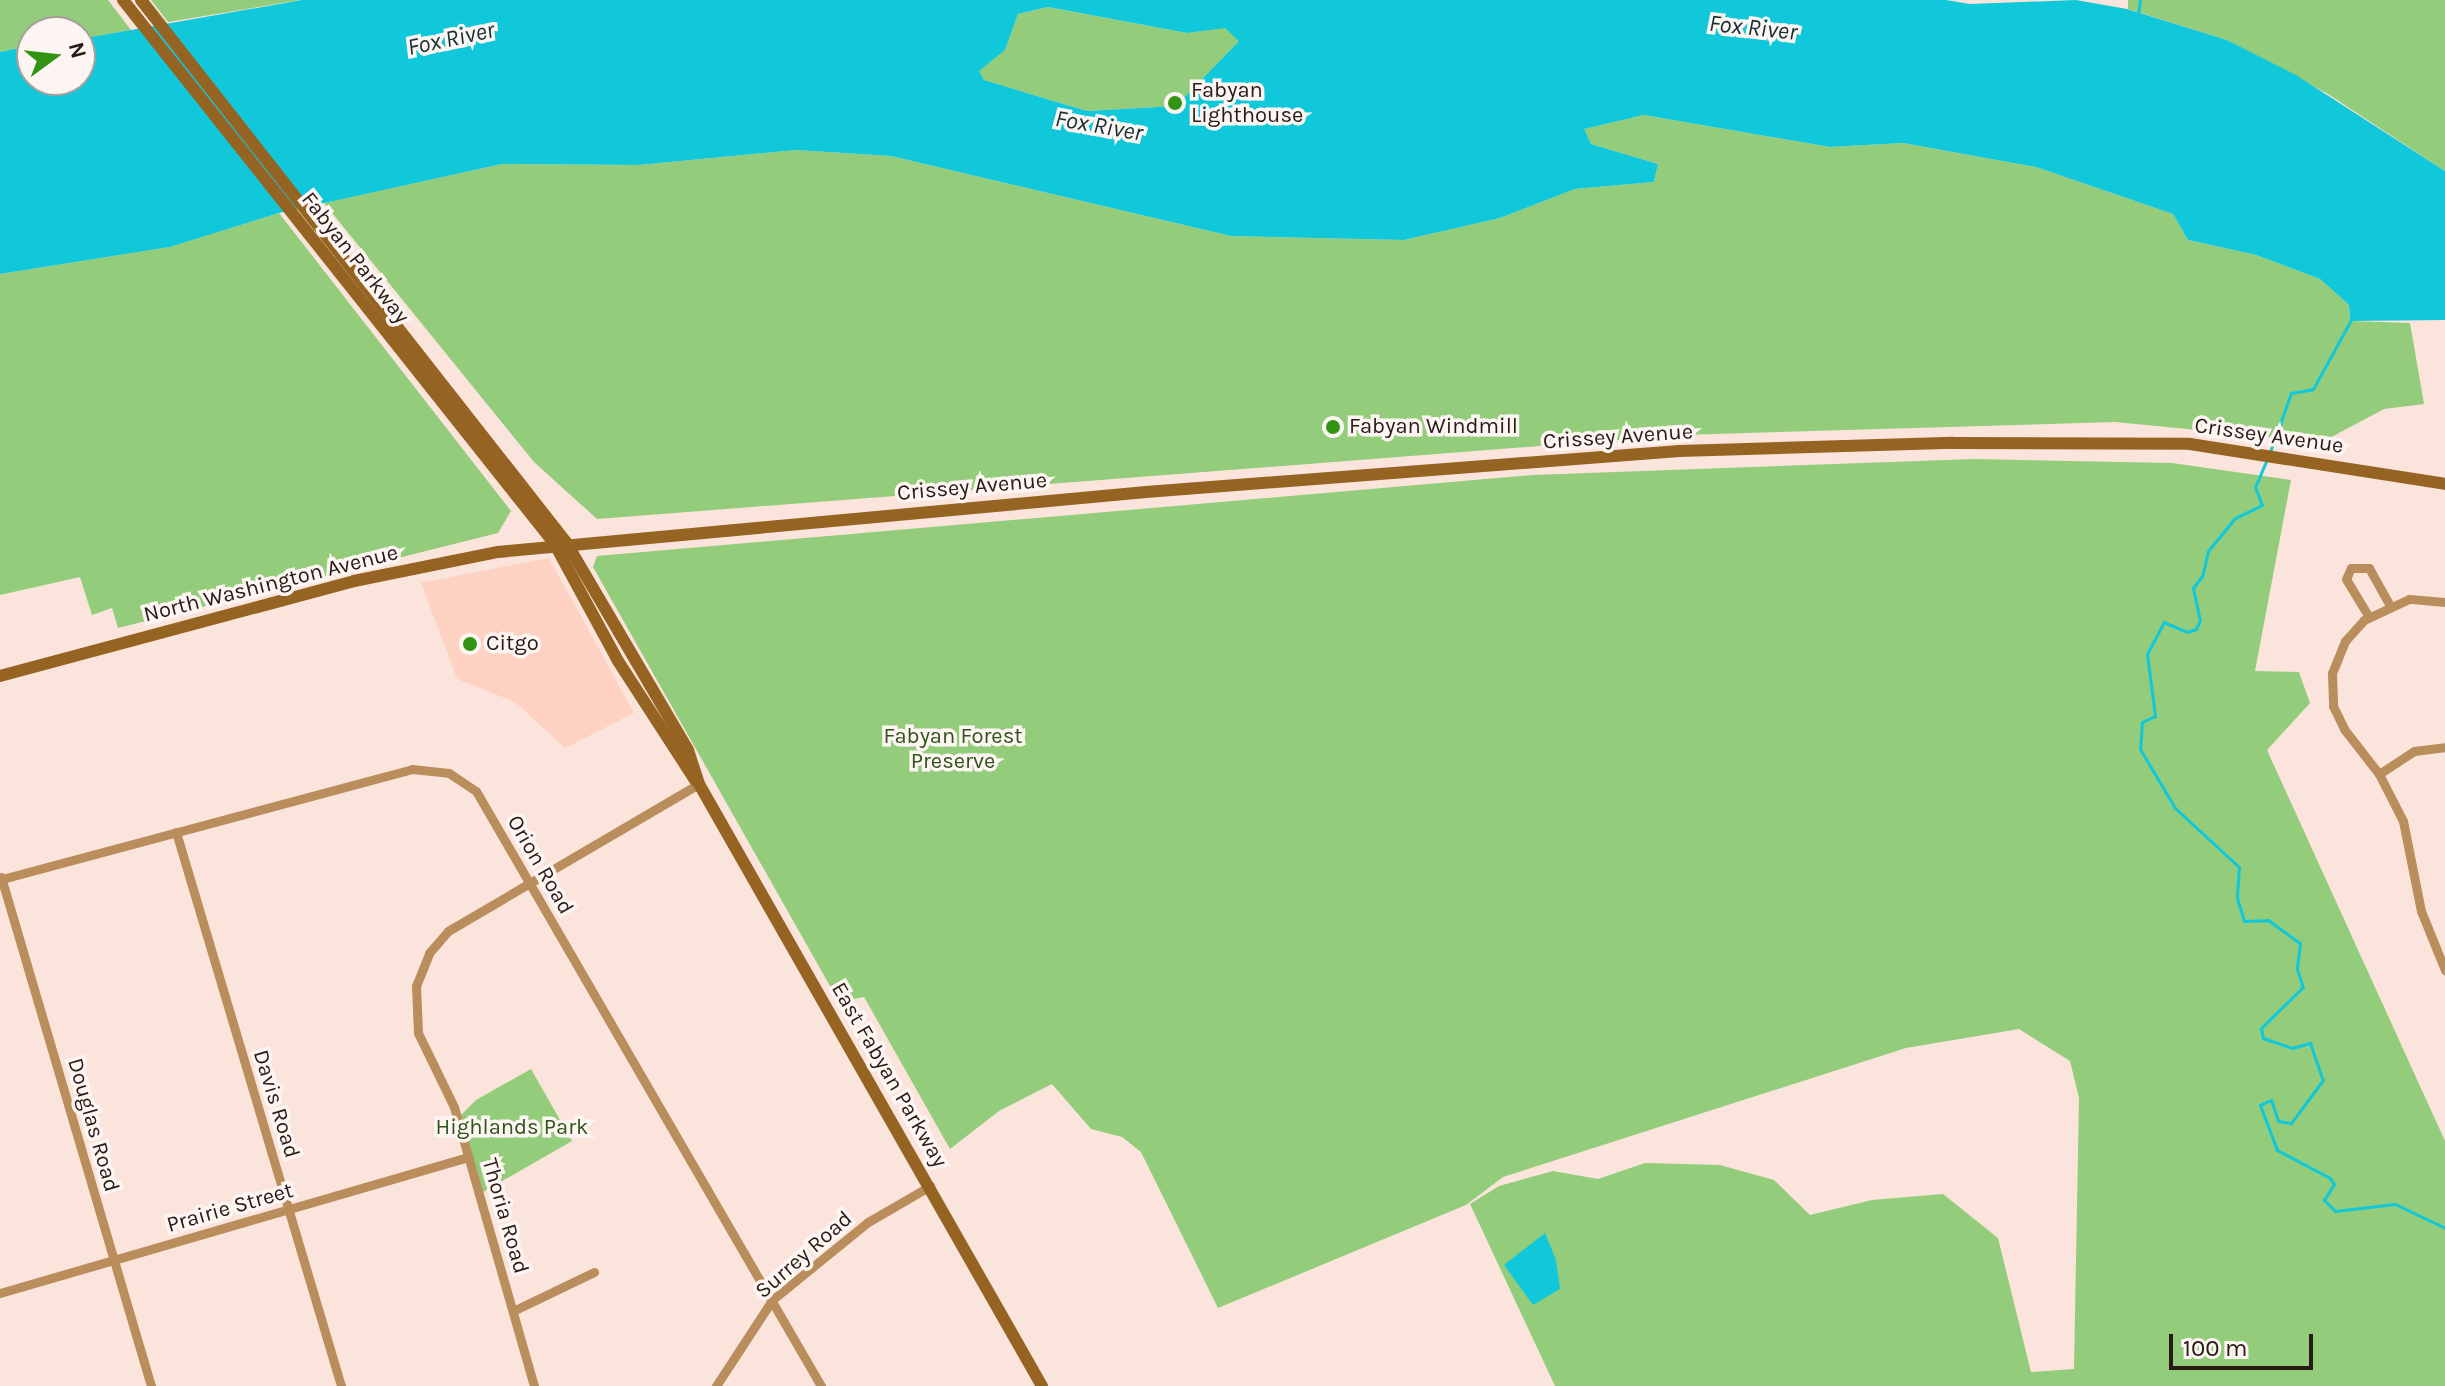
<!DOCTYPE html>
<style>
body{margin:0}
#map{position:relative;width:2445px;height:1386px;overflow:hidden;background:#fbe4dc;font-family:Karla,sans-serif}
div>[style]{position:absolute}
.built>*{inset:0;background:#fed2c2}
.green>*{inset:0;background:#93cc7a}
.water>*{inset:0;background:#11c8db}
.stream>*{height:3px;margin:-1.5px;padding:0 1.5px;transform-origin:1.5px;border-radius:1.5px;background:#11c8db}
.minor>*{height:9px;margin:-4.5px;padding:0 4.5px;transform-origin:4.5px;border-radius:4.5px;background:#ba8e5c}
.secondary>*{height:12px;margin:-6px;padding:0 6px;transform-origin:6px;border-radius:6px;background:#966422}
.dots>*{width:22px;height:22px;translate:-50% -50%;box-sizing:border-box;border:4px solid #fdf5f2;border-radius:50%}
span{translate:-50% -50%;white-space:nowrap;text-align:center;line-height:1.15;-webkit-text-stroke:7px #fdf5f2;paint-order:stroke}
.poi-label{font-size:22px;color:#281b17}
.left{translate:0 -50%;text-align:left}
.street-label{font-size:22px;color:#281b17}
.park-label{font-size:22px;color:#2e531b}
.water-label{font-size:24px;color:#173034;font-style:italic}
.north{position:absolute;left:16px;top:16px;width:80px;height:80px;box-sizing:border-box;background:#fdf5f2;border:2px solid #a89e9a;border-radius:50%;rotate:75deg;font-size:22px;font-weight:700;line-height:32px;text-align:center;color:#281b17}
.north::after{content:'';display:block;margin:auto;width:28px;height:36px;background:#339413;clip-path:polygon(50% 0,100% 100%,50% 72%,0 100%)}
.scale{position:absolute;left:2169px;top:1334px;width:144px;height:36px;box-sizing:border-box;border:4px solid #281b17;border-top:0;padding-left:10px;font-size:24px;line-height:28px;white-space:nowrap;color:#281b17;-webkit-text-stroke:6px #fdf5f2;paint-order:stroke}
</style>
<div id="map">
<div class="built">
<div style="clip-path:polygon(549px 558px,634px 713px,565px 748px,515px 702px,457px 679px,421px 583px)"></div>
</div>
<div class="green">
<div style="clip-path:polygon(0 0,108px 0,131px 30px,82px 39px,80px 32px,32px 32px,32px 45px,0 52px)"></div>
<div style="clip-path:polygon(151px 0,301px 0,168px 22px)"></div>
<div style="clip-path:polygon(2128px 0,2445px 0,2445px 171px,2328px 94px,2227px 40px,2128px 9px)"></div>
<div style="clip-path:polygon(1048px 7px,1187px 33px,1225px 27px,1240px 40px,1176px 106px,1087px 111px,984px 80px,978px 71px,1005px 50px,1018px 14px)"></div>
<div style="clip-path:polygon(1644px 115px,1830px 147px,1903px 143px,2036px 167px,2173px 214px,2188px 240px,2256px 255px,2320px 279px,2349px 305px,2350px 321px,2410px 323px,2424px 404px,2384px 409px,2322px 442px,2115px 422px,1682px 435px,597px 519px,534px 462px,324px 203px,502px 164px,639px 165px,796px 150px,891px 156px,1231px 236px,1404px 240px,1500px 218px,1575px 189px,1654px 182px,1658px 164px,1591px 144px,1583px 129px)"></div>
<div style="clip-path:polygon(279px 213px,511px 511px,498px 533px,118px 628px,112px 608px,92px 615px,80px 577px,0 595px,0 274px,170px 247px)"></div>
<div style="clip-path:polygon(1974px 459px,2172px 463px,2291px 480px,2255px 671px,2299px 672px,2310px 703px,2267px 750px,2445px 1141px,2445px 1386px,1555px 1386px,1470px 1204px,1499px 1186px,1553px 1171px,1598px 1179px,1645px 1163px,1720px 1165px,1774px 1180px,1810px 1215px,1872px 1200px,1943px 1194px,1998px 1238px,2031px 1372px,2074px 1369px,2079px 1098px,2070px 1061px,2019px 1029px,1906px 1048px,1503px 1177px,1466px 1205px,1218px 1308px,1141px 1152px,1122px 1137px,1091px 1129px,1052px 1084px,999px 1111px,950px 1149px,864px 997px,839px 1002px,593px 567px,597px 556px,1533px 475px)"></div>
<div style="clip-path:polygon(531px 1069px,572px 1141px,483px 1192px,461px 1115px,476px 1100px)"></div>
</div>
<div class="water">
<div style="clip-path:polygon(evenodd,302px 0,1946px 0,1970px 4px,2076px 0,2127px 9px,2227px 40px,2296px 75px,2445px 171px,2445px 320px,2350px 321px,2349px 305px,2320px 279px,2256px 255px,2188px 240px,2173px 214px,2036px 167px,1903px 143px,1830px 147px,1644px 115px,1584px 129px,1591px 144px,1658px 164px,1654px 182px,1575px 189px,1500px 218px,1404px 240px,1231px 236px,891px 156px,796px 150px,639px 165px,502px 164px,279px 213px,170px 247px,0 274px,0 52px,32px 45px,32px 80px,80px 80px,80px 39px,302px 0,1048px 7px,1187px 33px,1225px 28px,1239px 41px,1176px 106px,1087px 111px,984px 80px,979px 71px,1005px 50px,1018px 14px,1048px 7px)"></div>
<div style="clip-path:polygon(1545px 1233px,1556px 1260px,1560px 1289px,1533px 1305px,1504px 1265px)"></div>
</div>
<div class="stream">
<div style="left:2138px;top:16px;width:16px;rotate:-83deg"></div>
<div style="left:2270px;top:452px;width:63px;rotate:-70.4deg"></div>
<div style="left:2291px;top:393px;width:22px;rotate:-10deg"></div>
<div style="left:2313px;top:389px;width:79px;rotate:-61.2deg"></div>
<div style="left:2267px;top:459px;width:30px;rotate:113deg"></div>
<div style="left:2255px;top:487px;width:19px;rotate:69deg"></div>
<div style="left:2262px;top:505px;width:30px;rotate:154deg"></div>
<div style="left:2235px;top:518px;width:43px;rotate:129.3deg"></div>
<div style="left:2208px;top:551px;width:26px;rotate:103deg"></div>
<div style="left:2202px;top:576px;width:15px;rotate:127deg"></div>
<div style="left:2193px;top:588px;width:33px;rotate:78deg"></div>
<div style="left:2200px;top:620px;width:10px;rotate:114deg"></div>
<div style="left:2196px;top:629px;width:9px;rotate:162deg"></div>
<div style="left:2187px;top:632px;width:25px;rotate:-157deg"></div>
<div style="left:2164px;top:622px;width:36px;rotate:118deg"></div>
<div style="left:2147px;top:654px;width:63px;rotate:82.6deg"></div>
<div style="left:2155px;top:716px;width:14px;rotate:155deg"></div>
<div style="left:2142px;top:722px;width:27px;rotate:94deg"></div>
<div style="left:2140px;top:749px;width:69px;rotate:59.3deg"></div>
<div style="left:2175px;top:808px;width:87px;rotate:42.7deg"></div>
<div style="left:2239px;top:867px;width:31px;rotate:94deg"></div>
<div style="left:2237px;top:898px;width:24px;rotate:73deg"></div>
<div style="left:2244px;top:921px;width:24px;rotate:-2deg"></div>
<div style="left:2268px;top:920px;width:39px;rotate:36deg"></div>
<div style="left:2300px;top:943px;width:26px;rotate:97deg"></div>
<div style="left:2297px;top:969px;width:19px;rotate:72deg"></div>
<div style="left:2303px;top:987px;width:59px;rotate:135.7deg"></div>
<div style="left:2261px;top:1028px;width:10px;rotate:79deg"></div>
<div style="left:2263px;top:1038px;width:31px;rotate:19deg"></div>
<div style="left:2292px;top:1048px;width:19px;rotate:-16deg"></div>
<div style="left:2310px;top:1043px;width:39px;rotate:71deg"></div>
<div style="left:2323px;top:1080px;width:54px;rotate:126.7deg"></div>
<div style="left:2291px;top:1123px;width:13px;rotate:-171deg"></div>
<div style="left:2278px;top:1121px;width:22px;rotate:-108deg"></div>
<div style="left:2271px;top:1100px;width:12px;rotate:156deg"></div>
<div style="left:2260px;top:1105px;width:48px;rotate:69.3deg"></div>
<div style="left:2277px;top:1150px;width:60px;rotate:27.8deg"></div>
<div style="left:2330px;top:1178px;width:7px;rotate:56deg"></div>
<div style="left:2334px;top:1184px;width:19px;rotate:122deg"></div>
<div style="left:2324px;top:1200px;width:16px;rotate:45deg"></div>
<div style="left:2335px;top:1211px;width:60px;rotate:-6.7deg"></div>
<div style="left:2395px;top:1204px;width:55px;rotate:25.6deg"></div>
</div>
<div class="minor">
<div style="left:2445px;top:602px;width:36px;rotate:-175deg"></div>
<div style="left:2409px;top:599px;width:50px;rotate:155deg"></div>
<div style="left:2364px;top:620px;width:28px;rotate:132deg"></div>
<div style="left:2345px;top:641px;width:35px;rotate:112deg"></div>
<div style="left:2332px;top:673px;width:33px;rotate:88deg"></div>
<div style="left:2333px;top:706px;width:25px;rotate:64deg"></div>
<div style="left:2344px;top:729px;width:57px;rotate:52.1deg"></div>
<div style="left:2379px;top:774px;width:53px;rotate:62.9deg"></div>
<div style="left:2403px;top:821px;width:92px;rotate:78.7deg"></div>
<div style="left:2421px;top:911px;width:64px;rotate:67.9deg"></div>
<div style="left:2369px;top:617px;width:44px;rotate:-121.2deg"></div>
<div style="left:2346px;top:579px;width:12px;rotate:-66deg"></div>
<div style="left:2351px;top:568px;width:18px"></div>
<div style="left:2369px;top:568px;width:41px;rotate:60.9deg"></div>
<div style="left:2379px;top:774px;width:42px;rotate:-33.3deg"></div>
<div style="left:2414px;top:751px;width:31px;rotate:-7deg"></div>
<div style="left:176px;top:832px;width:578px;rotate:73.41deg"></div>
<div style="left:1px;top:877px;width:531px;rotate:73.58deg"></div>
<div style="left:2px;top:879px;width:424px;rotate:-15deg"></div>
<div style="left:412px;top:769px;width:37px;rotate:6deg"></div>
<div style="left:449px;top:773px;width:32px;rotate:34deg"></div>
<div style="left:476px;top:791px;width:688px;rotate:59.89deg"></div>
<div style="left:0;top:1293px;width:488px;rotate:-16.2deg"></div>
<div style="left:513px;top:1311px;width:90px;rotate:-25.7deg"></div>
<div style="left:534px;top:1386px;width:290px;rotate:-106deg"></div>
<div style="left:454px;top:1107px;width:82px;rotate:-115.9deg"></div>
<div style="left:418px;top:1033px;width:47px;rotate:-92.4deg"></div>
<div style="left:416px;top:986px;width:35px;rotate:-68deg"></div>
<div style="left:429px;top:953px;width:29px;rotate:-49deg"></div>
<div style="left:448px;top:931px;width:291px;rotate:-30.4deg"></div>
<div style="left:716px;top:1386px;width:103px;rotate:-56.9deg"></div>
<div style="left:772px;top:1300px;width:124px;rotate:-39.1deg"></div>
<div style="left:868px;top:1222px;width:72px;rotate:-30.1deg"></div>
</div>
<div class="secondary">
<div style="left:123px;top:0;width:693px;rotate:51.56deg"></div>
<div style="left:554px;top:543px;width:134px;rotate:61.5deg"></div>
<div style="left:618px;top:661px;width:142px;rotate:57.1deg"></div>
<div style="left:141px;top:0;width:689px;rotate:51.9deg"></div>
<div style="left:566px;top:542px;width:241px;rotate:59.6deg"></div>
<div style="left:688px;top:750px;width:36px;rotate:72deg"></div>
<div style="left:699px;top:784px;width:693px;rotate:60.33deg"></div>
<div style="left:0;top:676px;width:367px;rotate:-15deg"></div>
<div style="left:354px;top:581px;width:147px;rotate:-11.4deg"></div>
<div style="left:498px;top:552px;width:651px;rotate:-5.29deg"></div>
<div style="left:1146px;top:492px;width:535px;rotate:-4.4deg"></div>
<div style="left:1679px;top:451px;width:274px;rotate:-1.7deg"></div>
<div style="left:1953px;top:443px;width:237px;rotate:0.2deg"></div>
<div style="left:2190px;top:444px;width:258px;rotate:8.9deg"></div>
</div>
<div class="dots">
<div style="left:1175px;top:103px;background:#339413"></div>
<div style="left:1333px;top:427px;background:#339413"></div>
<div style="left:470px;top:644px;background:#339413"></div>
</div>
<div class="poi-label">
<span class="left" style="left:1191px;top:103px">Fabyan<br>Lighthouse</span>
<span class="left" style="left:1349px;top:427px">Fabyan Windmill</span>
<span class="left" style="left:486px;top:644px">Citgo</span>
</div>
<div class="street-label">
<span style="left:355px;top:258px;rotate:52deg">Fabyan Parkway</span>
<span style="left:2269px;top:436px;rotate:8deg">Crissey Avenue</span>
<span style="left:1618px;top:437px;rotate:-4deg">Crissey Avenue</span>
<span style="left:972px;top:487px;rotate:-5deg">Crissey Avenue</span>
<span style="left:271px;top:584px;rotate:-14deg">North Washington Avenue</span>
<span style="left:540px;top:865px;rotate:60deg">Orion Road</span>
<span style="left:889px;top:1075px;rotate:60deg">East Fabyan Parkway</span>
<span style="left:276px;top:1104px;rotate:73deg">Davis Road</span>
<span style="left:93px;top:1125px;rotate:74deg">Douglas Road</span>
<span style="left:230px;top:1208px;rotate:-16deg">Prairie Street</span>
<span style="left:505px;top:1216px;rotate:74deg">Thoria Road</span>
<span style="left:804px;top:1255px;rotate:-41deg">Surrey Road</span>
</div>
<div class="park-label">
<span style="left:953px;top:749px">Fabyan Forest<br>Preserve</span>
<span style="left:512px;top:1128px">Highlands Park</span>
</div>
<div class="water-label">
<span style="left:1753px;top:28px;rotate:6deg">Fox River</span>
<span style="left:451px;top:39px;rotate:-12deg">Fox River</span>
<span style="left:1099px;top:126px;rotate:10deg">Fox River</span>
</div>
<div class="north">N</div>
<div class="scale">100 m</div>
</div>
